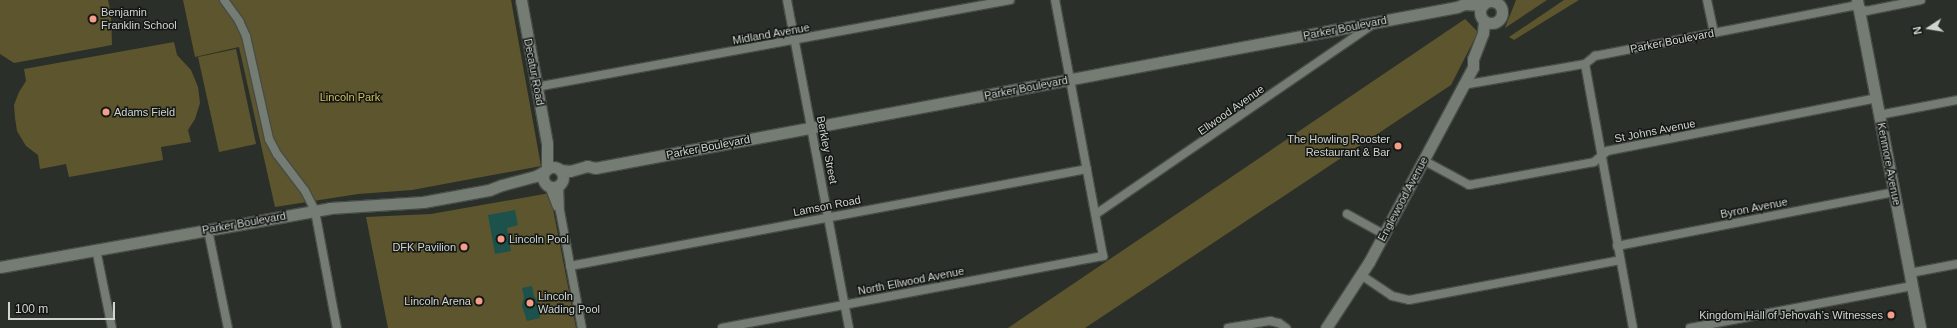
<!DOCTYPE html>
<meta charset="utf-8">
<style>
body{margin:0}
#map{position:relative;width:1957px;height:328px;overflow:hidden;background:#2a3029;font-family:Helvetica,sans-serif}
div>[style]{position:absolute}
.green>*{inset:0;background:#5d552d}
.water>*{inset:0;background:#1c524b}
.roads{filter:drop-shadow(1px 0 #474d46) drop-shadow(-1px 0 #474d46) drop-shadow(0 1px #474d46) drop-shadow(0 -1px #474d46)}
.street>*{height:8px;margin:-4px;padding:0 4px;transform-origin:4px;border-radius:4px;background:#747c73}
.secondary>*{height:11px;margin:-5.5px;padding:0 5.5px;transform-origin:5.5px;border-radius:5.5px;background:#747c73}
.secondary>.ring{margin:-5.5px;padding:0;box-sizing:content-box;background:none;border:11px solid #747c73;border-radius:50%}
.dots>*{width:11px;height:11px;translate:-50% -50%;box-sizing:border-box;border:2px solid #141714;border-radius:50%}
span{translate:-50% -50%;white-space:nowrap;text-align:center;line-height:1.15;-webkit-text-stroke:3px #141714;paint-order:stroke}
.poi-label{font-size:11px;color:#d0d5d0}
.left{translate:0 -50%;text-align:left}
.right{translate:-100% -50%;text-align:right}
.street-label{font-size:11px;color:#d0d5d0}
.park-label{font-size:11px;color:#d2bf58}
.north{position:absolute;left:1909px;top:8px;width:40px;height:40px;-webkit-text-stroke:3px #141714;paint-order:stroke;rotate:258deg;font-size:11px;font-weight:700;line-height:16px;text-align:center;color:#d0d5d0}
.north::after{content:'';display:block;margin:auto;width:14px;height:18px;background:#d0d5d0;clip-path:polygon(50% 0,100% 100%,50% 72%,0 100%)}
.scale{position:absolute;left:8px;top:302px;width:107px;height:18px;box-sizing:border-box;border:2px solid #d0d5d0;border-top:0;padding-left:5px;font-size:12px;line-height:14px;white-space:nowrap;color:#d0d5d0;-webkit-text-stroke:3px #141714;paint-order:stroke}
</style>
<div id="map">
<div class="green">
<div style="clip-path:polygon(0 0,108px 0,111px 14px,112px 45px,14px 63px,0 54px)"></div>
<div style="clip-path:polygon(183px 0,511px 0,541px 166px,412px 190px,358px 194px,275px 207px,239px 47px,195px 57px)"></div>
<div style="clip-path:polygon(1516px 0,1547px 0,1505px 28px)"></div>
<div style="clip-path:polygon(1564px 0,1579px 0,1514px 40px,1509px 37px)"></div>
<div style="clip-path:polygon(1465px 19px,1478px 32px,1451px 85px,1085px 328px,1008px 328px)"></div>
<div style="clip-path:polygon(174px 42px,177px 55px,191px 70px,198px 87px,200px 103px,195px 119px,188px 130px,191px 142px,161px 147px,163px 160px,69px 177px,66px 164px,40px 169px,38px 155px,26px 146px,17px 131px,15px 118px,14px 105px,19px 92px,26px 81px,24px 69px)"></div>
<div style="clip-path:polygon(236px 49px,256px 144px,219px 152px,198px 57px)"></div>
<div style="clip-path:polygon(550px 193px,576px 328px,388px 328px,366px 217px,431px 214px)"></div>
</div>
<div class="water">
<div style="clip-path:polygon(515px 210px,518px 225px,507px 228px,511px 251px,495px 254px,488px 215px)"></div>
<div style="clip-path:polygon(532px 286px,534px 296px,538px 302px,540px 318px,527px 321px,522px 306px,524px 297px,522px 288px)"></div>
</div>
<div class="roads">
<div class="street">
<div style="left:224px;top:0;width:26px;rotate:54deg"></div>
<div style="left:239px;top:21px;width:17px;rotate:65deg"></div>
<div style="left:246px;top:36px;width:106px;rotate:77.4deg"></div>
<div style="left:269px;top:139px;width:17px;rotate:62deg"></div>
<div style="left:277px;top:154px;width:46px;rotate:52.9deg"></div>
<div style="left:305px;top:191px;width:22px;rotate:63deg"></div>
<div style="left:315px;top:211px;width:119px;rotate:79.4deg"></div>
<div style="left:787px;top:0;width:334px;rotate:79.3deg"></div>
<div style="left:1707px;top:0;width:34px;rotate:78deg"></div>
<div style="left:1585px;top:64px;width:268px;rotate:79.7deg"></div>
<div style="left:1463px;top:85px;width:124px;rotate:-9.8deg"></div>
<div style="left:1585px;top:64px;width:13px;rotate:-39deg"></div>
<div style="left:1595px;top:56px;width:263px;rotate:-11deg"></div>
<div style="left:1853px;top:6px;width:14px;rotate:21deg"></div>
<div style="left:1866px;top:11px;width:56px;rotate:-11.3deg"></div>
<div style="left:536px;top:87px;width:482px;rotate:-10.4deg"></div>
<div style="left:1879px;top:115px;width:79px;rotate:-10.9deg"></div>
<div style="left:1423px;top:160px;width:52px;rotate:28.5deg"></div>
<div style="left:1469px;top:185px;width:127px;rotate:-10.4deg"></div>
<div style="left:1594px;top:162px;width:17px;rotate:-40deg"></div>
<div style="left:1607px;top:151px;width:274px;rotate:-11.1deg"></div>
<div style="left:559px;top:185px;width:26px;rotate:88deg"></div>
<div style="left:560px;top:211px;width:119px;rotate:79.4deg"></div>
<div style="left:549px;top:186px;width:22px;rotate:69deg"></div>
<div style="left:1096px;top:214px;width:338px;rotate:-34.4deg"></div>
<div style="left:1347px;top:214px;width:43px;rotate:28.9deg"></div>
<div style="left:208px;top:230px;width:100px;rotate:78.5deg"></div>
<div style="left:1617px;top:246px;width:282px;rotate:-11deg"></div>
<div style="left:96px;top:249px;width:81px;rotate:78.6deg"></div>
<div style="left:570px;top:266px;width:526px;rotate:-10.63deg"></div>
<div style="left:1910px;top:273px;width:48px;rotate:-10.8deg"></div>
<div style="left:1361px;top:275px;width:37px;rotate:34deg"></div>
<div style="left:1392px;top:296px;width:17px;rotate:13deg"></div>
<div style="left:1409px;top:300px;width:215px;rotate:-10.7deg"></div>
<div style="left:722px;top:328px;width:388px;rotate:-10.7deg"></div>
<div style="left:1103px;top:256px;width:260px;rotate:-100.6deg"></div>
<div style="left:1228px;top:328px;width:43px;rotate:-9.5deg"></div>
<div style="left:1270px;top:321px;width:9px;rotate:13deg"></div>
<div style="left:1279px;top:323px;width:9px;rotate:36deg"></div>
<div style="left:1690px;top:328px;width:226px;rotate:-10.7deg"></div>
</div>
<div class="secondary">
<div style="left:521px;top:0;width:145px;rotate:79.7deg"></div>
<div style="left:547px;top:143px;width:26px;rotate:90deg"></div>
<div style="left:1857px;top:0;width:334px;rotate:79.1deg"></div>
<div class="ring" style="left:1480px;top:1px;width:11px;height:11px"></div>
<div class="ring" style="left:543px;top:167px;width:9px;height:9px"></div>
<div style="left:560px;top:170px;width:10px;rotate:6deg"></div>
<div style="left:570px;top:171px;width:18px;rotate:-16deg"></div>
<div style="left:587px;top:166px;width:8px;rotate:14deg"></div>
<div style="left:595px;top:168px;width:877px;rotate:-10.58deg"></div>
<div style="left:1457px;top:7px;width:8px;rotate:-23deg"></div>
<div style="left:1464px;top:4px;width:19px;rotate:3deg"></div>
<div style="left:0;top:267px;width:335px;rotate:-10.1deg"></div>
<div style="left:330px;top:208px;width:93px;rotate:-3.7deg"></div>
<div style="left:423px;top:202px;width:67px;rotate:-10.3deg"></div>
<div style="left:489px;top:190px;width:14px;rotate:-21deg"></div>
<div style="left:502px;top:185px;width:35px;rotate:-15deg"></div>
<div style="left:536px;top:176px;width:10px;rotate:-29deg"></div>
<div style="left:1326px;top:328px;width:79px;rotate:-56.9deg"></div>
<div style="left:1369px;top:262px;width:221px;rotate:-61.9deg"></div>
<div style="left:1473px;top:67px;width:8px;rotate:-90deg"></div>
<div style="left:1473px;top:59px;width:28px;rotate:-69deg"></div>
<div style="left:1483px;top:33px;width:12px;rotate:-85deg"></div>
</div>
</div>
<div class="dots">
<div style="left:93px;top:19px;background:#f49e89"></div>
<div style="left:106px;top:112px;background:#f49e89"></div>
<div style="left:1398px;top:146px;background:#f49e89"></div>
<div style="left:501px;top:239px;background:#f49e89"></div>
<div style="left:464px;top:247px;background:#f49e89"></div>
<div style="left:479px;top:301px;background:#f49e89"></div>
<div style="left:530px;top:303px;background:#f49e89"></div>
<div style="left:1891px;top:315px;background:#f49e89"></div>
</div>
<div class="poi-label">
<span class="left" style="left:101px;top:19px">Benjamin<br>Franklin School</span>
<span class="left" style="left:114px;top:112px">Adams Field</span>
<span class="right" style="left:1390px;top:146px">The Howling Rooster<br>Restaurant &amp; Bar</span>
<span class="left" style="left:509px;top:239px">Lincoln Pool</span>
<span class="right" style="left:456px;top:247px">DFK Pavilion</span>
<span class="left" style="left:538px;top:303px">Lincoln<br>Wading Pool</span>
<span class="right" style="left:471px;top:301px">Lincoln Arena</span>
<span class="right" style="left:1883px;top:315px">Kingdom Hall of Jehovah’s Witnesses</span>
</div>
<div class="street-label">
<span style="left:1345px;top:28px;rotate:-11deg">Parker Boulevard</span>
<span style="left:771px;top:34px;rotate:-10deg">Midland Avenue</span>
<span style="left:1672px;top:41px;rotate:-11deg">Parker Boulevard</span>
<span style="left:534px;top:72px;rotate:79deg">Decatur Road</span>
<span style="left:1026px;top:88px;rotate:-11deg">Parker Boulevard</span>
<span style="left:1231px;top:110px;rotate:-35deg">Ellwood Avenue</span>
<span style="left:1655px;top:131px;rotate:-11deg">St Johns Avenue</span>
<span style="left:708px;top:147px;rotate:-11deg">Parker Boulevard</span>
<span style="left:827px;top:150px;rotate:79deg">Berkley Street</span>
<span style="left:1889px;top:164px;rotate:79deg">Kenmore Avenue</span>
<span style="left:1403px;top:199px;rotate:-62deg">Englewood Avenue</span>
<span style="left:827px;top:206px;rotate:-11deg">Lamson Road</span>
<span style="left:1754px;top:208px;rotate:-11deg">Byron Avenue</span>
<span style="left:244px;top:223px;rotate:-10deg">Parker Boulevard</span>
<span style="left:911px;top:281px;rotate:-11deg">North Ellwood Avenue</span>
</div>
<div class="park-label">
<span style="left:350px;top:97px">Lincoln Park</span>
</div>
<div class="north">N</div>
<div class="scale">100 m</div>
</div>
